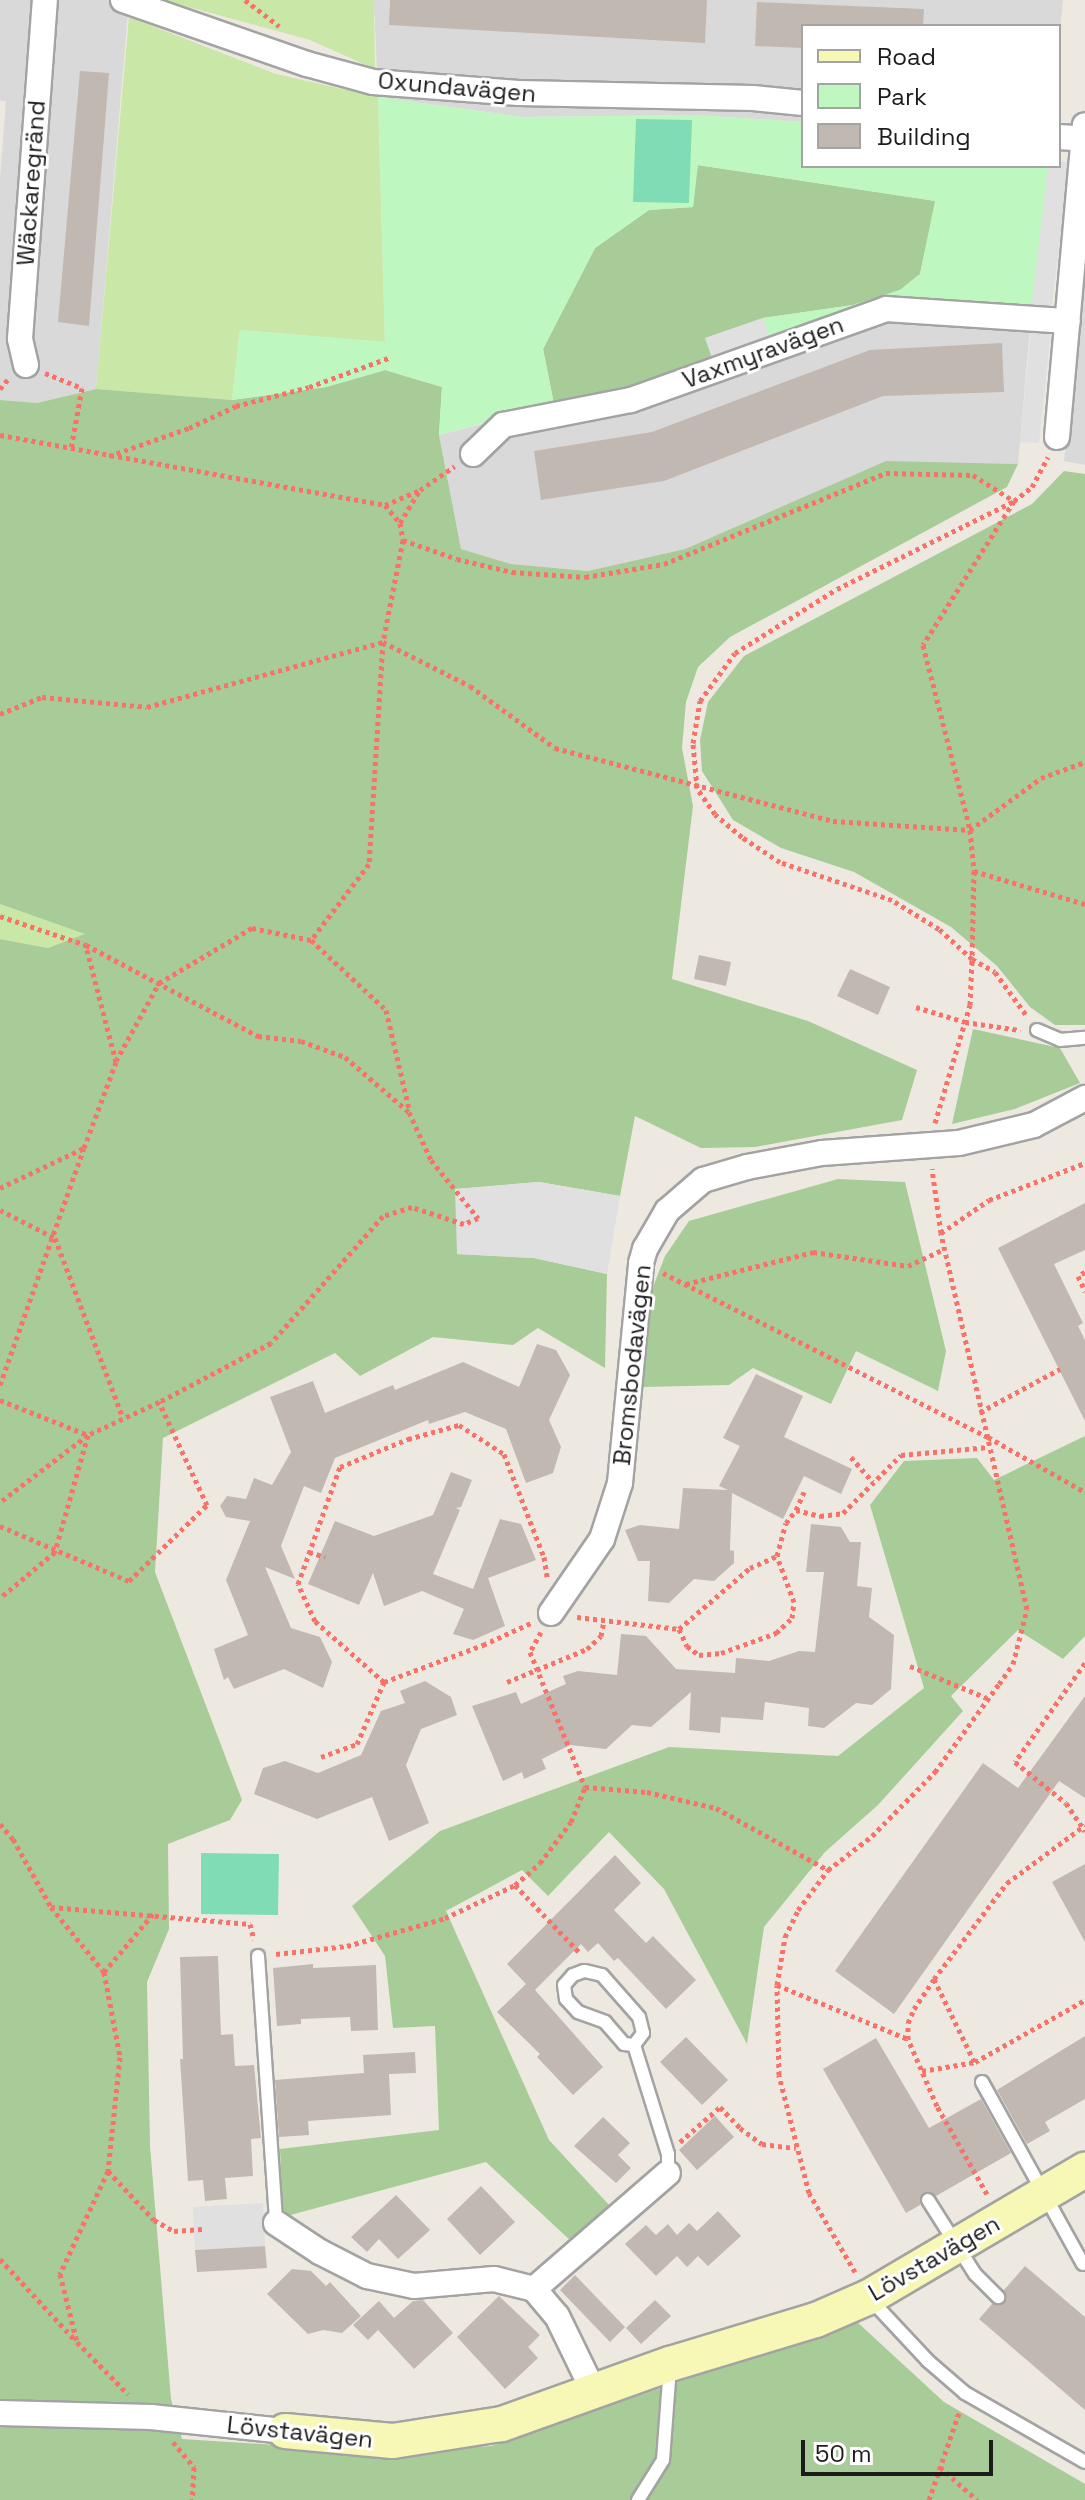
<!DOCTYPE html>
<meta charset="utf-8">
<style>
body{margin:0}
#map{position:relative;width:1085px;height:2500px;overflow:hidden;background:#ede9e1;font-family:"Space Grotesk",sans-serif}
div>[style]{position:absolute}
.residential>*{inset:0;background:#dad9d9}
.grass>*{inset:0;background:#c9e7a7}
.forest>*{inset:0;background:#a8cc97}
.park>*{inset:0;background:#bef8c0}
.pitch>*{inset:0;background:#80dcb5}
.parking>*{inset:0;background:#e0e0e0}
.building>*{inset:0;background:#c1b8b1}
.path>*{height:5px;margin-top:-2.5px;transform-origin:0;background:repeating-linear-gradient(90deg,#f77269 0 4px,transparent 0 8px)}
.roads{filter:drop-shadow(2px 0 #a3a3a3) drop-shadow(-2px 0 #a3a3a3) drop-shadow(0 2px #a3a3a3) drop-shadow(0 -2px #a3a3a3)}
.lane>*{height:12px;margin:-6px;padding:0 6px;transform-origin:6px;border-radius:6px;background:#fff}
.street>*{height:24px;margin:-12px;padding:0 12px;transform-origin:12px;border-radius:12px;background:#fff}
.secondary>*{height:34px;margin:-17px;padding:0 17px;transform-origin:17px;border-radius:17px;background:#f7f8b5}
span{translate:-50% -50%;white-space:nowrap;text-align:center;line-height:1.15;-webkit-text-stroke:6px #fff;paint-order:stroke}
.street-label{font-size:24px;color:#1c1c1c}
.legend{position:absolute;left:801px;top:24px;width:260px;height:144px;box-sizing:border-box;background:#fff;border:2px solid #a4a4a4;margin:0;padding:10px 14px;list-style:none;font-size:24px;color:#1c1c1c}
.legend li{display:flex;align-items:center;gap:16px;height:40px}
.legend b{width:40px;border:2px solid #a4a4a4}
.scale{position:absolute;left:801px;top:2440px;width:192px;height:36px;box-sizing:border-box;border:4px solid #1c1c1c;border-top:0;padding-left:10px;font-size:24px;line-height:28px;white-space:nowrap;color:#1c1c1c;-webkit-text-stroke:6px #fff;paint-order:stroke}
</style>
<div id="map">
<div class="residential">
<div style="clip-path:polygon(0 0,129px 0,96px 389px,37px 403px,0 400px,0 178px,6px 101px,0 101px)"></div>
<div style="clip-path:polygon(374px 0,1063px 0,1059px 43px,1059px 26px,803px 26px,803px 122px,695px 115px,522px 117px,378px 97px)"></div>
<div style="clip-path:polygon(1085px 252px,1085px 465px,1064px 461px)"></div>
<div style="clip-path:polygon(885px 299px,1032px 305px,1018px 464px,886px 462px,685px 549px,588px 571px,511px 564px,461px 549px,439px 435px,629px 387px)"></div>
</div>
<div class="grass">
<div style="clip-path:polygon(163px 0,374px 0,375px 69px,310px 40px)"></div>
<div style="clip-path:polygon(129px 17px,276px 74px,378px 97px,385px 342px,240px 330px,232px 400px,96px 389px)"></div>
<div style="clip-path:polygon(0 904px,87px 934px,48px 948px,0 939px)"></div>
</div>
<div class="forest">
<div style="clip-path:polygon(697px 165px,936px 201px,920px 274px,900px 290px,853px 305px,763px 318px,706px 338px,712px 358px,629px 387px,554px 404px,543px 349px,595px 248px,649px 210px,693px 207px)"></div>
<div style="clip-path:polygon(385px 370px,442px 387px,439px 435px,461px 549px,511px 564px,588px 571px,685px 549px,886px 461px,1018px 464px,1007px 487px,730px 637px,698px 667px,686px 702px,682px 748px,693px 806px,672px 979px,808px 1021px,917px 1070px,902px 1120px,755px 1147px,701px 1148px,635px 1116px,620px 1196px,539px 1182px,456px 1189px,458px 1254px,534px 1258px,607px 1274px,605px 1368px,538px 1328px,513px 1345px,433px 1337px,360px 1376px,335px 1353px,163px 1438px,155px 1572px,242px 1800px,230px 1820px,168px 1844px,169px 1929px,147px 1982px,150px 2146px,171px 2399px,182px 2439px,386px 2452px,492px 2446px,856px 2321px,944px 2402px,1085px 2484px,1085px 2500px,0 2500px,0 939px,48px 948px,85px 934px,0 904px,0 400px,37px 403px,96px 389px,232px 400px,326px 387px)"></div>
<div style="clip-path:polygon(1064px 471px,1085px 474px,1085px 1025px,1055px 1025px,1030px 1007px,997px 966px,951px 927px,854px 872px,781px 848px,733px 820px,702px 771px,700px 740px,708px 702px,744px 656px,1032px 504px)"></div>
<div style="clip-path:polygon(973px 1029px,1060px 1048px,1080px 1083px,1015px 1109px,952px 1124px)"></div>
<div style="clip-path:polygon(838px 1179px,905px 1182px,946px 1351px,938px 1391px,856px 1351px,831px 1404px,753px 1368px,729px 1385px,643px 1387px,653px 1287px,665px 1256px,689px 1221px)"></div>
<div style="clip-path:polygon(1085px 1436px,1085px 1636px,1063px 1659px,1018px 1630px,951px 1696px,963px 1711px,878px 1805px,825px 1852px,764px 1927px,747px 2044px,664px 1889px,609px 1832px,548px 1896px,522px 1870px,446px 1911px,549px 2140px,610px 2206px,571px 2241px,486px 2162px,283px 2217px,280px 2149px,439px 2130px,435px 2026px,393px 2028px,385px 1956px,352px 1906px,440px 1831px,669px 1747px,838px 1756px,924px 1688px,870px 1505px,904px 1461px,977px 1458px,994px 1480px)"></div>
</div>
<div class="park">
<div style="clip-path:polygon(378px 97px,522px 117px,695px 115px,803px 122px,803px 166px,1048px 166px,1032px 305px,885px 299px,770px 338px,763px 318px,853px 305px,900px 290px,920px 274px,935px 201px,698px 165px,693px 207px,649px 210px,595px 248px,543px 349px,554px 404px,439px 435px,442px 387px,385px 370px,326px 387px,232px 400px,240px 330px,385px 342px)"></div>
</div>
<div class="pitch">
<div style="clip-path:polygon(636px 119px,692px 120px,689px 203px,633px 202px)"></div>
<div style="clip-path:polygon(201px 1853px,279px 1854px,278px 1915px,201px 1914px)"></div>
</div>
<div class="parking">
<div style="clip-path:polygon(1059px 161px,1069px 163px,1052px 306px,1032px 305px,1048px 166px,1059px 166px)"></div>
<div style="clip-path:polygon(763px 318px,770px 338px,712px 358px,705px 338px)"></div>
<div style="clip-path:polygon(1031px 331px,1051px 332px,1039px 443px,1020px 442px)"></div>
<div style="clip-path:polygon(539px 1182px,620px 1196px,607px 1274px,534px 1258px,457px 1254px,455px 1189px)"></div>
<div style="clip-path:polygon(263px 2203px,265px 2246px,195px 2250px,193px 2207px)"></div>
</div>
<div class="building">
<div style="clip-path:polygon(390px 0,707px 0,705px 43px,389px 25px)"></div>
<div style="clip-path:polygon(757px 2px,924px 9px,923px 26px,803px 26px,803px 48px,755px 46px)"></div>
<div style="clip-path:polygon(80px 71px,109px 73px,89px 326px,58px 322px)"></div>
<div style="clip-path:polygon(1002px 343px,1004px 392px,883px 396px,664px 481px,541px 500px,534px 451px,652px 432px,870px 350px)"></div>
<div style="clip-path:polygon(699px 955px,731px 962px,726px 986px,694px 979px)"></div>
<div style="clip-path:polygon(850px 969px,890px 987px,878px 1015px,837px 996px)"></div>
<div style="clip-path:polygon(1085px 1203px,1085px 1250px,1054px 1264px,1083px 1323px,1078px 1326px,1085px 1340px,1085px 1421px,998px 1248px)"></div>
<div style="clip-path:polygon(537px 1344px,556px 1350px,570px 1375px,549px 1420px,561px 1447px,553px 1473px,526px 1483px,506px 1429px,465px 1412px,429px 1424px,428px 1420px,335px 1458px,321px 1493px,304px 1486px,281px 1546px,295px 1579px,265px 1567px,291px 1628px,320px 1637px,332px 1662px,323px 1688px,284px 1669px,234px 1689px,228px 1677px,224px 1680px,214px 1649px,248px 1635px,226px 1580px,250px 1521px,226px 1517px,220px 1506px,227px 1496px,246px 1499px,254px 1478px,272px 1485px,291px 1452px,270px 1397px,313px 1381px,325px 1413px,393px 1385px,395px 1390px,463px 1362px,519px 1387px)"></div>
<div style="clip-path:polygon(756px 1374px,803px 1396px,784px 1437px,852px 1469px,841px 1494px,804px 1476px,783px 1519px,732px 1493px,730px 1550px,734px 1551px,734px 1563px,714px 1581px,694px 1579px,669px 1603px,648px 1601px,650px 1561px,638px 1561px,625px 1530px,640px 1525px,679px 1529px,683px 1488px,728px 1490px,719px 1486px,740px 1446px,723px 1438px)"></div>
<div style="clip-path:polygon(451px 1472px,472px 1480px,461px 1507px,456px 1508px,460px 1510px,433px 1574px,473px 1589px,500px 1519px,521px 1524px,536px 1560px,488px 1578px,505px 1626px,473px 1640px,453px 1634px,464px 1609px,422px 1591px,384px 1606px,373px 1573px,359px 1605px,308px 1584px,335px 1521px,374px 1536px,433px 1515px)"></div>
<div style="clip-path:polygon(811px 1524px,841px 1527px,850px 1542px,861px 1542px,857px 1586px,872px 1588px,869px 1617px,894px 1635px,891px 1689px,872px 1705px,856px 1703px,824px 1728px,808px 1726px,809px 1708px,765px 1702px,763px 1720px,721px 1717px,720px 1733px,689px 1730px,691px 1692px,651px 1727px,632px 1725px,606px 1749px,570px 1745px,542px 1759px,546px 1769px,524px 1779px,522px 1772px,503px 1781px,472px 1706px,516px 1692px,521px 1704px,566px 1684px,563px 1676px,578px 1671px,617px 1675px,621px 1634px,646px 1636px,676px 1669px,735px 1673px,736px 1658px,769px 1661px,799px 1651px,815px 1652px,824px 1572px,806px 1572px)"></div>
<div style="clip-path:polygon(425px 1681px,451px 1697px,457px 1715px,421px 1729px,406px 1765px,429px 1823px,389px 1841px,372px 1797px,317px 1819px,254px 1794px,263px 1768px,285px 1761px,318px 1773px,361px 1755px,381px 1711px,405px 1703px,400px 1691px)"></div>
<div style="clip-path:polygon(1085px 1696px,1085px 1798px,1059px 1781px,894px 2014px,835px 1971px,983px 1763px,1018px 1788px)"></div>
<div style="clip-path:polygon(615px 1855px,641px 1883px,614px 1910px,646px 1943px,653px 1936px,696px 1980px,666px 2009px,618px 1958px,614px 1961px,598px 1943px,588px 1952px,581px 1944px,535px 1990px,603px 2067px,573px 2095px,537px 2057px,540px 2054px,497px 2012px,526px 1984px,507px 1964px)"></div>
<div style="clip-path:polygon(1085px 1864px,1085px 1942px,1052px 1882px)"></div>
<div style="clip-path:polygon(218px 1956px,221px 2035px,233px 2034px,235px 2066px,254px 2065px,261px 2138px,251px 2139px,253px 2176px,225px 2178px,227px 2199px,205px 2201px,203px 2180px,188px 2181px,180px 2059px,183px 2059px,180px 1957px)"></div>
<div style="clip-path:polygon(313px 1964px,313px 1968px,376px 1965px,378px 2030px,351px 2031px,350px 2017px,301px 2019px,301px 2024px,277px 2026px,273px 1968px)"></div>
<div style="clip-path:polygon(1085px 2036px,1085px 2099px,1045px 2122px,1050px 2131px,1027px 2144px,997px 2090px)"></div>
<div style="clip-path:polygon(686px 2037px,728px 2080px,702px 2105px,660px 2062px)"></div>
<div style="clip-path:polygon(876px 2038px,929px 2128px,981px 2099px,1011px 2153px,936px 2196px,924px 2192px,920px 2205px,906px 2213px,823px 2069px)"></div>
<div style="clip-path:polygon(415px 2052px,416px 2073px,389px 2074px,391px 2115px,308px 2121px,309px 2135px,279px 2137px,275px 2080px,364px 2073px,363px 2055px)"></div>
<div style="clip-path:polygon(715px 2116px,734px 2137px,697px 2170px,679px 2150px)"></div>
<div style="clip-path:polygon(603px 2117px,630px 2143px,618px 2155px,631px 2168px,616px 2183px,574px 2146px)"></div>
<div style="clip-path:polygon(481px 2186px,515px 2222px,480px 2255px,447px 2219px)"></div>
<div style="clip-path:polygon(396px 2195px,430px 2230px,398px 2259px,379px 2239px,367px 2252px,351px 2237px)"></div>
<div style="clip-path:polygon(718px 2211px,741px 2236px,708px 2266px,698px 2256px,687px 2267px,677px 2256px,656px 2276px,625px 2244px,646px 2225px,656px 2235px,668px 2224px,677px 2235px,689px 2223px,697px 2231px)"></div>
<div style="clip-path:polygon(265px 2246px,267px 2268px,197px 2272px,195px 2250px)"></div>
<div style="clip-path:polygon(1025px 2266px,1085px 2317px,1085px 2410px,979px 2319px,992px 2304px,1005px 2303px,1004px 2290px)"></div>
<div style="clip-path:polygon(292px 2269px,311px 2271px,326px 2286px,330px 2282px,361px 2316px,342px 2333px,323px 2330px,308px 2334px,267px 2294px)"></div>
<div style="clip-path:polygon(575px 2275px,625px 2327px,610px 2342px,560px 2290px)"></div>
<div style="clip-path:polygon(499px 2296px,540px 2335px,528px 2347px,538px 2358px,505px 2389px,457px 2337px)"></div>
<div style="clip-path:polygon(423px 2300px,453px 2333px,414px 2369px,378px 2330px,368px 2340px,353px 2325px,379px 2301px,394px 2318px,413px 2301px)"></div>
<div style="clip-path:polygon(655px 2300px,671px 2316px,641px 2344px,626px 2328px)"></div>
</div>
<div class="path">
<div style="left:245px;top:0;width:43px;rotate:37.4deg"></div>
<div style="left:45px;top:373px;width:40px;rotate:22deg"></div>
<div style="left:82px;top:388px;width:62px;rotate:100.2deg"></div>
<div style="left:0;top:389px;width:14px;rotate:-51deg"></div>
<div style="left:0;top:435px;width:391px;rotate:10.3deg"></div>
<div style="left:385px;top:505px;width:38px;rotate:-23deg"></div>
<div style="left:420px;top:490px;width:42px;rotate:-34.4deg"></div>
<div style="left:109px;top:456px;width:85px;rotate:-19.3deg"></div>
<div style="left:189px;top:428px;width:52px;rotate:-25.1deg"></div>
<div style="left:236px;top:406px;width:75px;rotate:-14.6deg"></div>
<div style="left:309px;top:387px;width:87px;rotate:-20.1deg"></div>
<div style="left:385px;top:505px;width:23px;rotate:50deg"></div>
<div style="left:400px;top:523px;width:17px;rotate:80deg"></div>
<div style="left:403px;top:540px;width:104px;rotate:101.1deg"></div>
<div style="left:383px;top:642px;width:222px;rotate:93.6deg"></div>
<div style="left:369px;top:864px;width:96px;rotate:127.3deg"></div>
<div style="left:311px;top:940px;width:103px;rotate:43deg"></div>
<div style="left:386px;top:1010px;width:102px;rotate:76.9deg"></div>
<div style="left:400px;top:523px;width:37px;rotate:-59deg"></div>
<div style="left:403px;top:540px;width:57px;rotate:19.4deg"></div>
<div style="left:457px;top:559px;width:57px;rotate:13.3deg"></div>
<div style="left:512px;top:572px;width:73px;rotate:3.9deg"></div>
<div style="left:585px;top:577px;width:80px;rotate:-9.3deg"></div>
<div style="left:664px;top:564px;width:240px;rotate:-22.3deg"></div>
<div style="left:886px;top:473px;width:87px;rotate:1.3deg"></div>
<div style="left:973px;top:475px;width:49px;rotate:32.4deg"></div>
<div style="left:1014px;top:501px;width:170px;rotate:122.3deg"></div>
<div style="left:923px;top:645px;width:191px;rotate:75.7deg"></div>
<div style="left:970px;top:830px;width:41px;rotate:84.4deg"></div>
<div style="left:974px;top:871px;width:88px;rotate:91.3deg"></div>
<div style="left:972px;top:959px;width:26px;rotate:29deg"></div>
<div style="left:995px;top:972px;width:54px;rotate:54deg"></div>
<div style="left:0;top:714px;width:45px;rotate:-22deg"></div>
<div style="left:42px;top:697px;width:105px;rotate:5.4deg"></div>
<div style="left:147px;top:707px;width:245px;rotate:-15.4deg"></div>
<div style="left:383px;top:642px;width:97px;rotate:26.8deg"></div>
<div style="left:470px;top:686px;width:105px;rotate:36.1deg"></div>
<div style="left:555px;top:748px;width:287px;rotate:14.7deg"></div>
<div style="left:833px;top:821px;width:137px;rotate:3.8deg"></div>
<div style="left:970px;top:830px;width:88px;rotate:-36.2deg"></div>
<div style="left:1041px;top:778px;width:47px;rotate:-20deg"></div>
<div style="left:974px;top:871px;width:116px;rotate:16.6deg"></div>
<div style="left:0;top:916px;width:91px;rotate:18.6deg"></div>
<div style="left:86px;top:945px;width:195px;rotate:27.9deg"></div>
<div style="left:258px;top:1036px;width:43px;rotate:6.6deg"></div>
<div style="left:301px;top:1041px;width:47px;rotate:20deg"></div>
<div style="left:345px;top:1057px;width:84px;rotate:40.7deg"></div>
<div style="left:409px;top:1112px;width:53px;rotate:65.4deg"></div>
<div style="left:431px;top:1160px;width:75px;rotate:51deg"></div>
<div style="left:478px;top:1218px;width:15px;rotate:157deg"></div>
<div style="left:464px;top:1224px;width:55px;rotate:-161.9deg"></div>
<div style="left:412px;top:1207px;width:30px;rotate:163deg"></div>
<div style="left:383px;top:1216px;width:169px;rotate:131.4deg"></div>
<div style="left:271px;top:1343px;width:127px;rotate:152.2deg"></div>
<div style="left:159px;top:1402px;width:78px;rotate:155.1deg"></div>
<div style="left:88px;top:1435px;width:111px;rotate:142.7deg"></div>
<div style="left:916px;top:1007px;width:51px;rotate:17deg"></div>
<div style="left:965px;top:1022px;width:56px;rotate:8.3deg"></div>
<div style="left:116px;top:1061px;width:89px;rotate:-61.1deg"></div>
<div style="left:159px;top:983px;width:108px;rotate:-30.6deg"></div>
<div style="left:252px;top:928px;width:60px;rotate:11.5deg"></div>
<div style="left:935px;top:1123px;width:123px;rotate:-73.5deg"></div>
<div style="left:970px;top:1005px;width:46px;rotate:-87.5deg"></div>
<div style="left:972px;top:959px;width:45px;rotate:-137.7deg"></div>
<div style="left:939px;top:929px;width:55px;rotate:-148.3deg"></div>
<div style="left:892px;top:900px;width:118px;rotate:-161.3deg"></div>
<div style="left:780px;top:862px;width:45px;rotate:-146.7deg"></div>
<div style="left:742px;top:837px;width:35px;rotate:-140deg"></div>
<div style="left:715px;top:814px;width:32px;rotate:-125deg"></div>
<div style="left:697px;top:788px;width:45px;rotate:-95.1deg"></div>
<div style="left:693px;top:743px;width:43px;rotate:-80.5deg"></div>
<div style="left:700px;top:701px;width:59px;rotate:-53.9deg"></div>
<div style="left:735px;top:653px;width:120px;rotate:-32.1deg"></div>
<div style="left:837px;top:589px;width:198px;rotate:-26.4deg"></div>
<div style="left:1014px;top:501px;width:23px;rotate:-38deg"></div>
<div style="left:1032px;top:487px;width:34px;rotate:-62deg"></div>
<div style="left:0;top:1188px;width:93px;rotate:-25.5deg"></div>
<div style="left:84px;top:1148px;width:92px;rotate:-69.6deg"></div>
<div style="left:116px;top:1062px;width:120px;rotate:-104.5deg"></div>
<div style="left:0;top:1210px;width:62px;rotate:27deg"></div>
<div style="left:55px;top:1238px;width:192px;rotate:69.3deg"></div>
<div style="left:941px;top:1233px;width:58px;rotate:-34.5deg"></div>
<div style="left:989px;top:1200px;width:103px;rotate:-21.1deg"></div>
<div style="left:1085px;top:1272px;width:8px;rotate:150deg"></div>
<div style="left:1078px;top:1276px;width:17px;rotate:65deg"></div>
<div style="left:663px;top:1273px;width:364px;rotate:26.8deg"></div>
<div style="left:988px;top:1437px;width:112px;rotate:29.6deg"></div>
<div style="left:686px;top:1284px;width:131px;rotate:-14.1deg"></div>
<div style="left:813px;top:1252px;width:96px;rotate:8.4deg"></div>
<div style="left:908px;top:1266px;width:40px;rotate:-25deg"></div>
<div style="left:0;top:1385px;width:251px;rotate:-70.5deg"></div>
<div style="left:0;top:1400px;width:95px;rotate:21.7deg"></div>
<div style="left:88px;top:1435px;width:122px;rotate:105.8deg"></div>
<div style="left:55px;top:1552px;width:72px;rotate:140.1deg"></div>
<div style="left:980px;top:1412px;width:91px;rotate:-28.3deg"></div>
<div style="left:851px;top:1457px;width:33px;rotate:49deg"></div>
<div style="left:796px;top:1510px;width:20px;rotate:-66deg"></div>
<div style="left:0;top:1526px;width:140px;rotate:23.1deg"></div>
<div style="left:129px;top:1581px;width:109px;rotate:-44.3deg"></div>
<div style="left:207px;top:1505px;width:114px;rotate:-115deg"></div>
<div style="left:309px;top:1552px;width:17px;rotate:17deg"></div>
<div style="left:577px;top:1617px;width:103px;rotate:6.7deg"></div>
<div style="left:679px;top:1629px;width:94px;rotate:-40.7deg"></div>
<div style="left:750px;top:1568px;width:30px;rotate:-24deg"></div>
<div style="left:777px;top:1556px;width:34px;rotate:-75deg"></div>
<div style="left:786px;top:1523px;width:16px;rotate:-52deg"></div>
<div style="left:796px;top:1510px;width:25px;rotate:14deg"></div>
<div style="left:820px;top:1516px;width:23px;rotate:-7deg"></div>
<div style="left:843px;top:1513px;width:82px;rotate:-45deg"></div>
<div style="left:901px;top:1455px;width:88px;rotate:-5.2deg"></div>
<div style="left:679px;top:1629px;width:19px;rotate:65deg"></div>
<div style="left:687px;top:1646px;width:15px;rotate:37deg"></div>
<div style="left:699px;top:1655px;width:22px;rotate:-5deg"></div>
<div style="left:721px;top:1653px;width:59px;rotate:-20deg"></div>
<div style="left:776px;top:1633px;width:22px;rotate:-43deg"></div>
<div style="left:792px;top:1618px;width:16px;rotate:-83deg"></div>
<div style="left:794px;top:1602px;width:49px;rotate:-110.3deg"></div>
<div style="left:541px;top:1632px;width:23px;rotate:119deg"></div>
<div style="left:530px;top:1652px;width:146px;rotate:67.8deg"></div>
<div style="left:1085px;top:1663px;width:121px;rotate:125.3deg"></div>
<div style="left:1015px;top:1762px;width:65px;rotate:38.8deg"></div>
<div style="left:1066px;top:1803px;width:34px;rotate:56deg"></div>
<div style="left:910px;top:1666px;width:83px;rotate:22.6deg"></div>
<div style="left:384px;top:1682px;width:92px;rotate:-138.5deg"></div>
<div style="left:315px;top:1621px;width:41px;rotate:-114.7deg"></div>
<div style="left:298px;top:1584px;width:124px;rotate:-70.3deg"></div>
<div style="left:340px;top:1467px;width:74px;rotate:-22.4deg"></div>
<div style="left:408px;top:1439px;width:53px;rotate:-15.4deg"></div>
<div style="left:459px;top:1425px;width:54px;rotate:32.8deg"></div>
<div style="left:504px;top:1454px;width:110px;rotate:68.8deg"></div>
<div style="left:544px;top:1557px;width:20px;rotate:81deg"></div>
<div style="left:507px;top:1682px;width:87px;rotate:-22.4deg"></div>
<div style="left:587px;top:1649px;width:19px;rotate:-43deg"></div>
<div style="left:601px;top:1636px;width:16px;rotate:-79deg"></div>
<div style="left:321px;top:1757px;width:38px;rotate:-20deg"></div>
<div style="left:357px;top:1744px;width:68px;rotate:-66.5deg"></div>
<div style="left:384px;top:1682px;width:106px;rotate:-20.5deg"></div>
<div style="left:483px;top:1645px;width:55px;rotate:-24.7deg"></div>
<div style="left:0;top:1824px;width:20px;rotate:49deg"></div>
<div style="left:13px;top:1839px;width:78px;rotate:60.8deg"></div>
<div style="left:51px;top:1907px;width:84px;rotate:50.8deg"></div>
<div style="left:104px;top:1972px;width:86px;rotate:79.3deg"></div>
<div style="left:120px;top:2057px;width:115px;rotate:96deg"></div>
<div style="left:108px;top:2171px;width:114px;rotate:115deg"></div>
<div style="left:60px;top:2274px;width:70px;rotate:76deg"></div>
<div style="left:77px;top:2342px;width:73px;rotate:45.6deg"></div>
<div style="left:515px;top:1885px;width:95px;rotate:46.3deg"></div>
<div style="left:51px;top:1907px;width:200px;rotate:4.9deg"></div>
<div style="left:250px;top:1924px;width:16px;rotate:76deg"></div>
<div style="left:276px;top:1954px;width:71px;rotate:-6.4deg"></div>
<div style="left:347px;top:1946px;width:102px;rotate:-15.9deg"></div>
<div style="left:445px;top:1918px;width:77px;rotate:-25.2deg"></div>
<div style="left:515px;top:1885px;width:33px;rotate:-41deg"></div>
<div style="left:540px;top:1863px;width:51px;rotate:-52.9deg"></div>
<div style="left:571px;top:1822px;width:38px;rotate:-68deg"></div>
<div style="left:585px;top:1787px;width:62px;rotate:4.6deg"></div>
<div style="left:647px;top:1792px;width:71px;rotate:13.1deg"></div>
<div style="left:716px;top:1808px;width:128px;rotate:29deg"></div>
<div style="left:104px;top:1972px;width:76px;rotate:-49.8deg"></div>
<div style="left:934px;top:1979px;width:93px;rotate:64deg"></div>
<div style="left:777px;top:1985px;width:142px;rotate:22.4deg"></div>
<div style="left:922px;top:2071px;width:54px;rotate:-9.6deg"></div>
<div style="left:975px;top:2062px;width:126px;rotate:-29.4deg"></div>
<div style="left:680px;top:2142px;width:53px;rotate:-41.2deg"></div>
<div style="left:720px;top:2107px;width:29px;rotate:46deg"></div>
<div style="left:740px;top:2128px;width:27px;rotate:36deg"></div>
<div style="left:762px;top:2144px;width:34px;rotate:7deg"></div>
<div style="left:108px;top:2171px;width:67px;rotate:46.8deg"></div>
<div style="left:154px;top:2220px;width:23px;rotate:29deg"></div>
<div style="left:174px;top:2231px;width:28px;rotate:-4deg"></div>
<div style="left:987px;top:2194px;width:101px;rotate:-119.6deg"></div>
<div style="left:937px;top:2106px;width:73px;rotate:-113.4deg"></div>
<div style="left:908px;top:2039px;width:16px;rotate:-90deg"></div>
<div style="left:908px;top:2023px;width:15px;rotate:-67deg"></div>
<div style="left:914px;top:2009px;width:36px;rotate:-56deg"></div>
<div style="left:934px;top:1979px;width:121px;rotate:-52.8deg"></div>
<div style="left:1007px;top:1883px;width:97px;rotate:-36.6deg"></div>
<div style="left:0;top:2259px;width:112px;rotate:47.2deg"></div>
<div style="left:855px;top:2272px;width:91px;rotate:-120.2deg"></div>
<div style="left:809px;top:2193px;width:122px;rotate:-104.3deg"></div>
<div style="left:779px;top:2075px;width:90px;rotate:-91.3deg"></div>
<div style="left:777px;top:1985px;width:49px;rotate:-80.5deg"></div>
<div style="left:785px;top:1937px;width:30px;rotate:-64deg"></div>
<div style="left:798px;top:1910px;width:50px;rotate:-53.1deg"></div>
<div style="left:828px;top:1870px;width:56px;rotate:-37.7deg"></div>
<div style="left:872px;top:1836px;width:90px;rotate:-45.5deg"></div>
<div style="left:935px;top:1772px;width:109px;rotate:-54deg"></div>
<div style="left:999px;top:1684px;width:24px;rotate:-55deg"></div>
<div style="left:1013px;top:1664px;width:57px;rotate:-75.7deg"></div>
<div style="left:1027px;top:1609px;width:386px;rotate:-102.9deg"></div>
<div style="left:941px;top:1233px;width:65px;rotate:-98deg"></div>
<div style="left:173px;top:2442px;width:33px;rotate:50deg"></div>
<div style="left:194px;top:2467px;width:33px;rotate:93deg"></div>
<div style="left:940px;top:2467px;width:50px;rotate:41.7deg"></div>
<div style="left:929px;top:2500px;width:95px;rotate:-71deg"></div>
</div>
<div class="roads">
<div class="lane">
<div style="left:1037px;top:1030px;width:25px;rotate:23deg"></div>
<div style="left:1060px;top:1040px;width:25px;rotate:-5deg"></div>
<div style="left:258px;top:1956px;width:268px;rotate:86.1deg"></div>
<div style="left:634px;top:2045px;width:15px;rotate:-53deg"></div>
<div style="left:643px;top:2033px;width:16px;rotate:-104deg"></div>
<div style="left:639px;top:2017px;width:56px;rotate:-131.4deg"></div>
<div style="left:602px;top:1975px;width:18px;rotate:-167deg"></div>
<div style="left:584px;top:1971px;width:12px;rotate:160deg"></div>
<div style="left:573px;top:1975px;width:13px;rotate:132deg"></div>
<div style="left:564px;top:1985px;width:14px;rotate:82deg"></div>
<div style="left:566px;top:1999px;width:18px;rotate:47deg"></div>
<div style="left:578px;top:2012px;width:29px;rotate:20deg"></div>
<div style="left:605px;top:2022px;width:29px;rotate:49deg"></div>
<div style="left:624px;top:2044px;width:10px;rotate:6deg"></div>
<div style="left:634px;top:2045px;width:114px;rotate:72.7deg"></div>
<div style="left:668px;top:2154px;width:19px;rotate:90deg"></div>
<div style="left:982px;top:2082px;width:208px;rotate:61deg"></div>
<div style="left:928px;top:2200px;width:88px;rotate:57.6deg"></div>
<div style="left:975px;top:2274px;width:33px;rotate:45deg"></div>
<div style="left:871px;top:2300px;width:83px;rotate:46.9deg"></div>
<div style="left:928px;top:2361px;width:49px;rotate:40.9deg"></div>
<div style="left:965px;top:2393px;width:138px;rotate:29.9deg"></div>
<div style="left:638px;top:2500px;width:47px;rotate:-58deg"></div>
<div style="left:663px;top:2460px;width:93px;rotate:-85.7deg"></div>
</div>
<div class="street">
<div style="left:123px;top:0;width:195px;rotate:19.2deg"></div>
<div style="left:307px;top:64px;width:68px;rotate:15.3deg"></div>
<div style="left:373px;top:82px;width:146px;rotate:4.3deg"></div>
<div style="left:519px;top:93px;width:234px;rotate:1.2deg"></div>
<div style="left:753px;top:98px;width:50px;rotate:5.7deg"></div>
<div style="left:1059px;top:137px;width:26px;rotate:4deg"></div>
<div style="left:26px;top:365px;width:27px;rotate:-103deg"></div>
<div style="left:20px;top:339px;width:340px;rotate:-85.8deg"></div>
<div style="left:1057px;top:437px;width:313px;rotate:-84.9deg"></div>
<div style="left:473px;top:454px;width:42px;rotate:-44deg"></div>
<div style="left:503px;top:425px;width:130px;rotate:-11.1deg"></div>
<div style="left:631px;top:400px;width:271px;rotate:-19.6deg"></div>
<div style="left:886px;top:309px;width:182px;rotate:3.8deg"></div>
<div style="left:551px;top:1613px;width:90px;rotate:-55.4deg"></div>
<div style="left:602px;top:1539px;width:59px;rotate:-72.2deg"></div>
<div style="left:620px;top:1483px;width:221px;rotate:-84.5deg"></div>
<div style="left:641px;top:1263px;width:15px;rotate:-74deg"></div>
<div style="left:645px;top:1249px;width:44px;rotate:-59.9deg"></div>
<div style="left:667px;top:1211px;width:48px;rotate:-40.7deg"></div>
<div style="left:703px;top:1180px;width:46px;rotate:-16.5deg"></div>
<div style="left:747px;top:1167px;width:76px;rotate:-10.6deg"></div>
<div style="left:822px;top:1153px;width:137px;rotate:-4.2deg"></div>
<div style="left:959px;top:1143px;width:77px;rotate:-13.5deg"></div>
<div style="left:1034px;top:1125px;width:58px;rotate:-27.9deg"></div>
<div style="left:276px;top:2223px;width:53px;rotate:33.4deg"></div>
<div style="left:320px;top:2252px;width:53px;rotate:27.1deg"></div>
<div style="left:367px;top:2276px;width:48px;rotate:12deg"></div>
<div style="left:414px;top:2286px;width:80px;rotate:-5deg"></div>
<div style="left:494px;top:2279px;width:41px;rotate:14deg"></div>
<div style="left:534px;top:2289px;width:35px;rotate:50deg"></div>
<div style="left:557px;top:2316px;width:82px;rotate:64.1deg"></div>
<div style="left:534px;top:2289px;width:177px;rotate:-40.9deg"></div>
<div style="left:0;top:2413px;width:151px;rotate:1.5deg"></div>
<div style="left:151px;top:2417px;width:135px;rotate:6deg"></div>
</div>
<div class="secondary">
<div style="left:285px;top:2431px;width:108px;rotate:5.3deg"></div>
<div style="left:393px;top:2441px;width:110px;rotate:-8.9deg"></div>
<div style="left:502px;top:2424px;width:178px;rotate:-19.7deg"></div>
<div style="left:670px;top:2364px;width:152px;rotate:-16.8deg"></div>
<div style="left:816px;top:2320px;width:58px;rotate:-23.5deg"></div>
<div style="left:869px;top:2297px;width:251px;rotate:-30.5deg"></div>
</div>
</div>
<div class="street-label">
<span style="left:457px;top:87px;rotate:5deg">Oxundavägen</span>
<span style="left:31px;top:183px;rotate:-86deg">Wäckaregränd</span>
<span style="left:763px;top:352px;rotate:-20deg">Vaxmyravägen</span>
<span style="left:632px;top:1365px;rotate:-84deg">Bromsbodavägen</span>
<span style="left:934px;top:2258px;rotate:-30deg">Lövstavägen</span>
<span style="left:300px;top:2432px;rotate:6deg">Lövstavägen</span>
</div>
<ul class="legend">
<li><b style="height:10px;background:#f7f8b5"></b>Road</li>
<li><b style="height:22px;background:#bef8c0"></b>Park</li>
<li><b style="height:22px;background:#c1b8b1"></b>Building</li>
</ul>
<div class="scale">50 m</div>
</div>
